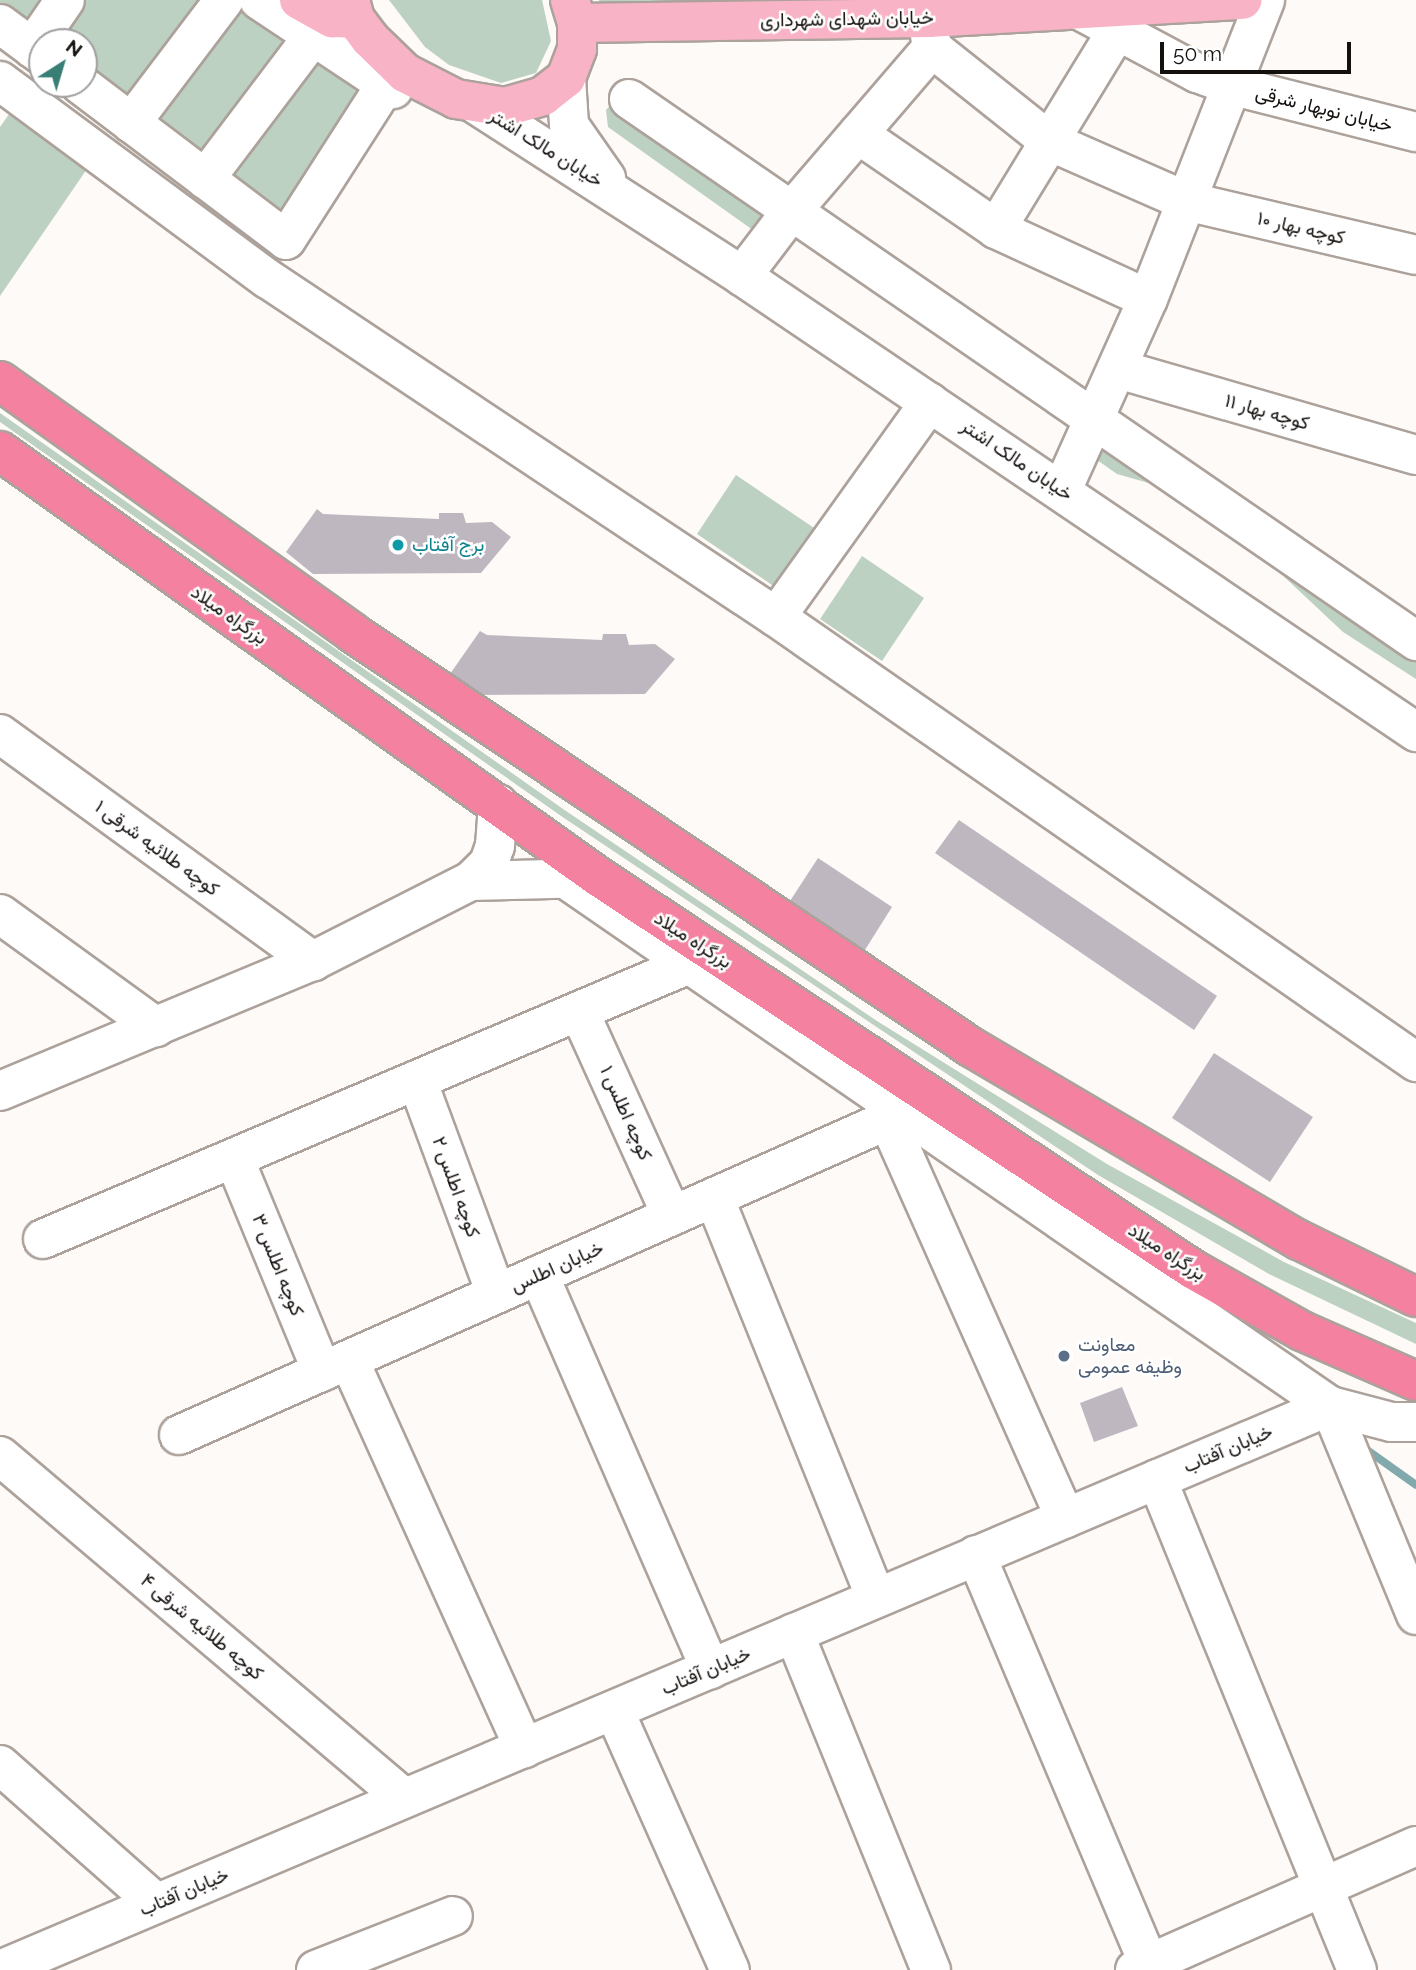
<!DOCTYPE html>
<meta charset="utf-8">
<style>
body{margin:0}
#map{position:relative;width:1416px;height:1970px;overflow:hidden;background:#fefaf7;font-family:Raleway,Vazirmatn,sans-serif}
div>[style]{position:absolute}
.green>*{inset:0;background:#bdd1c2}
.stream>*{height:8px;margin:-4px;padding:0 4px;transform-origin:4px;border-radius:4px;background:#82a9ac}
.building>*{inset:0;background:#beb7c0}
.roads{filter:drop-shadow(2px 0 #aca29b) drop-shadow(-2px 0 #aca29b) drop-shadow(0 2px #aca29b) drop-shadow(0 -2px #aca29b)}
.minor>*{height:38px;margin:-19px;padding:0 19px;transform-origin:19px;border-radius:19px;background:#fff}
.major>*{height:38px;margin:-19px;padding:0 19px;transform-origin:19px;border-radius:19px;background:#f9b3c6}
.highway>*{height:38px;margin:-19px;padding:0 19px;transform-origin:19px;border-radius:19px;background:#f581a0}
.dots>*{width:19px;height:19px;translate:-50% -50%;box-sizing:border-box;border:4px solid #fff;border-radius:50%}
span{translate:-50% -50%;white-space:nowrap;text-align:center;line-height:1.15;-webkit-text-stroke:5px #fff;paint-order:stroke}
.street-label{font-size:19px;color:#14100e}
.culture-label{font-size:19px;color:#0d838f}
.left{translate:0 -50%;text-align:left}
.service-label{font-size:19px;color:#4e5e75}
.north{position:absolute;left:28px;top:28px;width:70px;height:70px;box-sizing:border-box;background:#fff;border:2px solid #a19f9f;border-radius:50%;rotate:37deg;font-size:19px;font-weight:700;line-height:28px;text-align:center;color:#14100e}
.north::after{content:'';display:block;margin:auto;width:24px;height:32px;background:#387e75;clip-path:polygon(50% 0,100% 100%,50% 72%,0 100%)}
.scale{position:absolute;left:1160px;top:42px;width:191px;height:32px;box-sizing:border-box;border:4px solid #14100e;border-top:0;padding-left:9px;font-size:21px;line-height:24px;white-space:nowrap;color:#14100e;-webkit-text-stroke:5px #fff;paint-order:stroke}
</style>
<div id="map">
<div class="green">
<div style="clip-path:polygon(0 0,61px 0,32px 43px,0 19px)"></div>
<div style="clip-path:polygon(70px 0,221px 0,131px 118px,84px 83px,84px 42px,42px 42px)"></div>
<div style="clip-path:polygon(229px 0,307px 37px,205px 175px,137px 123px)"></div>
<div style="clip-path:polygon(389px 0,542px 0,551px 41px,536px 73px,501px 83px,449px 65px,425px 47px)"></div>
<div style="clip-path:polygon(598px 0,911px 0,609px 6px)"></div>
<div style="clip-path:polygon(313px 43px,380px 86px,286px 235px,211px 178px)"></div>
<div style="clip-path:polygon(614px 101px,770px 211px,757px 233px,608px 127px,606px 110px)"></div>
<div style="clip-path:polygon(12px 110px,89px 166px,0 296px,0 127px)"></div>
<div style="clip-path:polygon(0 413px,566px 811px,877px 1021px,1107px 1164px,1284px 1262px,1416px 1323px,1416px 1344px,1269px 1274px,1098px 1175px,564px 818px,0 422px)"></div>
<div style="clip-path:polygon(1100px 438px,1416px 653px,1416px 679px,1343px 632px,1261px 555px,1159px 486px,1117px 474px,1090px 455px)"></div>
<div style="clip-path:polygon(736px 475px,817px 530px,778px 589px,697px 534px)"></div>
<div style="clip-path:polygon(862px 556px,924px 598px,882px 661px,820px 619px)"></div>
</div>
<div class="stream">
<div style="left:1367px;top:1450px;width:60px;rotate:35.5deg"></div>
</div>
<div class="building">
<div style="clip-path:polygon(317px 509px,323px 514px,439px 519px,439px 513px,463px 513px,466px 523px,492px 522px,511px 537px,481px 573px,313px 574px,286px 552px)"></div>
<div style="clip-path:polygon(480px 631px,487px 635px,602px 640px,603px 634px,626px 634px,629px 645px,655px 644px,675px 659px,645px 694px,477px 695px,450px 674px)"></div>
<div style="clip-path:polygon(959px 820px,1217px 996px,1194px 1030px,935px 853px)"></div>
<div style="clip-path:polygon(818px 858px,892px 907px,863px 953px,788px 904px)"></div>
<div style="clip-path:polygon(1214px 1053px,1313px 1117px,1270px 1182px,1172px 1118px)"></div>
<div style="clip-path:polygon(1122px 1387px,1138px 1426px,1094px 1442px,1080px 1403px)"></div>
</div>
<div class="roads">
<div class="minor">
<div style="left:259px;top:0;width:161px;rotate:33.6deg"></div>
<div style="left:1081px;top:11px;width:132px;rotate:28.1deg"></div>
<div style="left:1197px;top:73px;width:35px;rotate:20deg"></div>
<div style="left:1230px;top:85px;width:192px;rotate:14.2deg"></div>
<div style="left:0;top:24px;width:52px;rotate:36.4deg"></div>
<div style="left:32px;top:48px;width:58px;rotate:-55.5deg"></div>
<div style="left:932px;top:48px;width:149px;rotate:38.5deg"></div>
<div style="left:1049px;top:141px;width:150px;rotate:23.7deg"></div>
<div style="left:1186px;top:201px;width:236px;rotate:13.2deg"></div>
<div style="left:566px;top:78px;width:47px;rotate:86.3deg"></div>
<div style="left:569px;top:125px;width:65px;rotate:55.1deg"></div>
<div style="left:0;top:81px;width:333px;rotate:36.5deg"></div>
<div style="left:268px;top:279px;width:610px;rotate:33.64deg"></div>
<div style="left:776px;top:617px;width:780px;rotate:34.81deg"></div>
<div style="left:80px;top:84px;width:258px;rotate:37.1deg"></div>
<div style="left:286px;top:240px;width:185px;rotate:-57.3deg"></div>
<div style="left:629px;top:99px;width:956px;rotate:34.55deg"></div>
<div style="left:477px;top:105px;width:315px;rotate:32.8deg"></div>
<div style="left:742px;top:276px;width:814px;rotate:34.08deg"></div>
<div style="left:131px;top:123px;width:154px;rotate:-52.9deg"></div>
<div style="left:858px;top:134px;width:168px;rotate:34.5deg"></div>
<div style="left:996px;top:229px;width:167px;rotate:24.7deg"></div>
<div style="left:205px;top:179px;width:179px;rotate:-52.9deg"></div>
<div style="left:996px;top:229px;width:232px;rotate:-58.6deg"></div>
<div style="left:742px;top:276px;width:79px;rotate:-52.7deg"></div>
<div style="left:790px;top:213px;width:218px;rotate:-49.3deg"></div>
<div style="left:932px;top:48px;width:26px;rotate:-99deg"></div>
<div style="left:1118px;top:369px;width:310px;rotate:16.1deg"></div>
<div style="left:1062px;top:490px;width:209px;rotate:-65.8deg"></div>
<div style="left:1148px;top:299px;width:321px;rotate:-68.6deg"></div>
<div style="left:776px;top:617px;width:264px;rotate:-54.4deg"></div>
<div style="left:0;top:734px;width:387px;rotate:36deg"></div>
<div style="left:566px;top:879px;width:928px;rotate:34.6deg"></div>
<div style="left:1330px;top:1406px;width:226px;rotate:67.6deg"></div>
<div style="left:471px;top:881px;width:121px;rotate:-1.4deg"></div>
<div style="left:0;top:914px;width:193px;rotate:35.9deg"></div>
<div style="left:579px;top:1011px;width:225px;rotate:65.6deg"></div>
<div style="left:417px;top:1080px;width:228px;rotate:69.7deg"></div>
<div style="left:0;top:1091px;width:339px;rotate:-22.6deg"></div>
<div style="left:313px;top:961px;width:177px;rotate:-26.9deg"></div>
<div style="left:471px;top:881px;width:25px;rotate:-45deg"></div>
<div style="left:489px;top:863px;width:18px;rotate:-71deg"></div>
<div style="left:495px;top:846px;width:42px;rotate:-85.9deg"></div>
<div style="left:888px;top:1120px;width:436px;rotate:66deg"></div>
<div style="left:234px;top:1158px;width:231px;rotate:67.6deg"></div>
<div style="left:714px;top:1197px;width:432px;rotate:68deg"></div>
<div style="left:43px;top:1239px;width:700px;rotate:-23.05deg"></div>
<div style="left:539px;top:1275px;width:430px;rotate:66.5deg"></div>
<div style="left:349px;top:1360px;width:426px;rotate:65.7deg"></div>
<div style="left:179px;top:1435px;width:817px;rotate:-23.96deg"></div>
<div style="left:0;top:1456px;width:529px;rotate:40.25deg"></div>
<div style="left:1157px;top:1479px;width:530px;rotate:67.84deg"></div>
<div style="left:976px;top:1555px;width:444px;rotate:67.1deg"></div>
<div style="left:794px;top:1633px;width:364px;rotate:67.9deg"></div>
<div style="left:614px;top:1710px;width:285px;rotate:66deg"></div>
<div style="left:0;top:1765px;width:208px;rotate:41.5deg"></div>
<div style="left:0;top:1970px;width:1445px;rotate:-22.98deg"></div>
<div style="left:1330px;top:1406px;width:63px;rotate:14.7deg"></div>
<div style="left:1391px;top:1422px;width:25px"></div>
<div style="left:316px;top:1970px;width:147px;rotate:-21.5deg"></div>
<div style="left:1135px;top:1970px;width:307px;rotate:-23.8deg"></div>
</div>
<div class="major">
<div style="left:299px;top:0;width:38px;rotate:29deg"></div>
<div style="left:332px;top:18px;width:23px;rotate:2deg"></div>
<div style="left:350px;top:0;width:20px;rotate:75deg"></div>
<div style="left:355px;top:19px;width:25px;rotate:53deg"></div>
<div style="left:370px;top:39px;width:49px;rotate:44.2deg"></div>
<div style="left:405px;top:73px;width:57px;rotate:27deg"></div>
<div style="left:456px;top:99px;width:50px;rotate:9.3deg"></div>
<div style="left:505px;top:107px;width:40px;rotate:-16deg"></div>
<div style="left:543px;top:96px;width:29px;rotate:-38deg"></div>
<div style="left:566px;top:78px;width:31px;rotate:-69deg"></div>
<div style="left:577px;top:49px;width:26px;rotate:-90deg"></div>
<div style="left:577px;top:23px;width:24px;rotate:-107deg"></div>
<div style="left:577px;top:23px;width:351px;rotate:-0.8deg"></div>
<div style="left:928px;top:18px;width:315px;rotate:-3.3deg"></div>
</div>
<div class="highway">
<div style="left:0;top:381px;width:434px;rotate:35.5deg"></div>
<div style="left:353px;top:633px;width:744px;rotate:33.82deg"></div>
<div style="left:971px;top:1047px;width:381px;rotate:30.5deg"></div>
<div style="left:1299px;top:1240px;width:130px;rotate:26deg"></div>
<div style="left:0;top:451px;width:736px;rotate:35.44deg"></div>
<div style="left:600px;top:878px;width:709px;rotate:33.44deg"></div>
<div style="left:1192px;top:1269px;width:126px;rotate:29.4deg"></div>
<div style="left:1302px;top:1331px;width:124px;rotate:23.7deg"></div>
</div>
</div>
<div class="dots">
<div style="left:398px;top:545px;background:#0f9aa8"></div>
<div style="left:1064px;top:1356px;background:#5c6f8a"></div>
</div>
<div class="street-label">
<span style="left:847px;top:19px;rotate:-1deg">خیابان شهدای شهرداری</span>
<span style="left:1324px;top:109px;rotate:14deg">خیابان نوبهار شرقی</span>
<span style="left:546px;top:148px;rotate:32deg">خیابان مالک اشتر</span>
<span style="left:1301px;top:228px;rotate:13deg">کوچه بهار ۱۰</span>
<span style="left:1267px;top:412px;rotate:16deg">کوچه بهار ۱۱</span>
<span style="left:1017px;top:460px;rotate:34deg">خیابان مالک اشتر</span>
<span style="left:229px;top:615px;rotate:35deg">بزرگراه میلاد</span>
<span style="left:157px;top:848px;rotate:36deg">کوچه طلائیه شرقی ۱</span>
<span style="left:693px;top:940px;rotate:33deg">بزرگراه میلاد</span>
<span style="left:626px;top:1113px;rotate:66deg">کوچه اطلس ۱</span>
<span style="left:456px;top:1187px;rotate:70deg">کوچه اطلس ۲</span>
<span style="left:1167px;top:1252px;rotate:33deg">بزرگراه میلاد</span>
<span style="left:278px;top:1265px;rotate:68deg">کوچه اطلس ۳</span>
<span style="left:557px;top:1267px;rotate:-24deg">خیابان اطلس</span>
<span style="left:1228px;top:1449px;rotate:-23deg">خیابان آفتاب</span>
<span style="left:202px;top:1627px;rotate:40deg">کوچه طلائیه شرقی ۴</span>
<span style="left:706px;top:1671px;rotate:-23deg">خیابان آفتاب</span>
<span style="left:184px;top:1892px;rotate:-23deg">خیابان آفتاب</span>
</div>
<div class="culture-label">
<span class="left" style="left:412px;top:545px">برج آفتاب</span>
</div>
<div class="service-label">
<span class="left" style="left:1078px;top:1356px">معاونت<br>وظیفه عمومی</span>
</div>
<div class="north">N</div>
<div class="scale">50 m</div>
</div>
